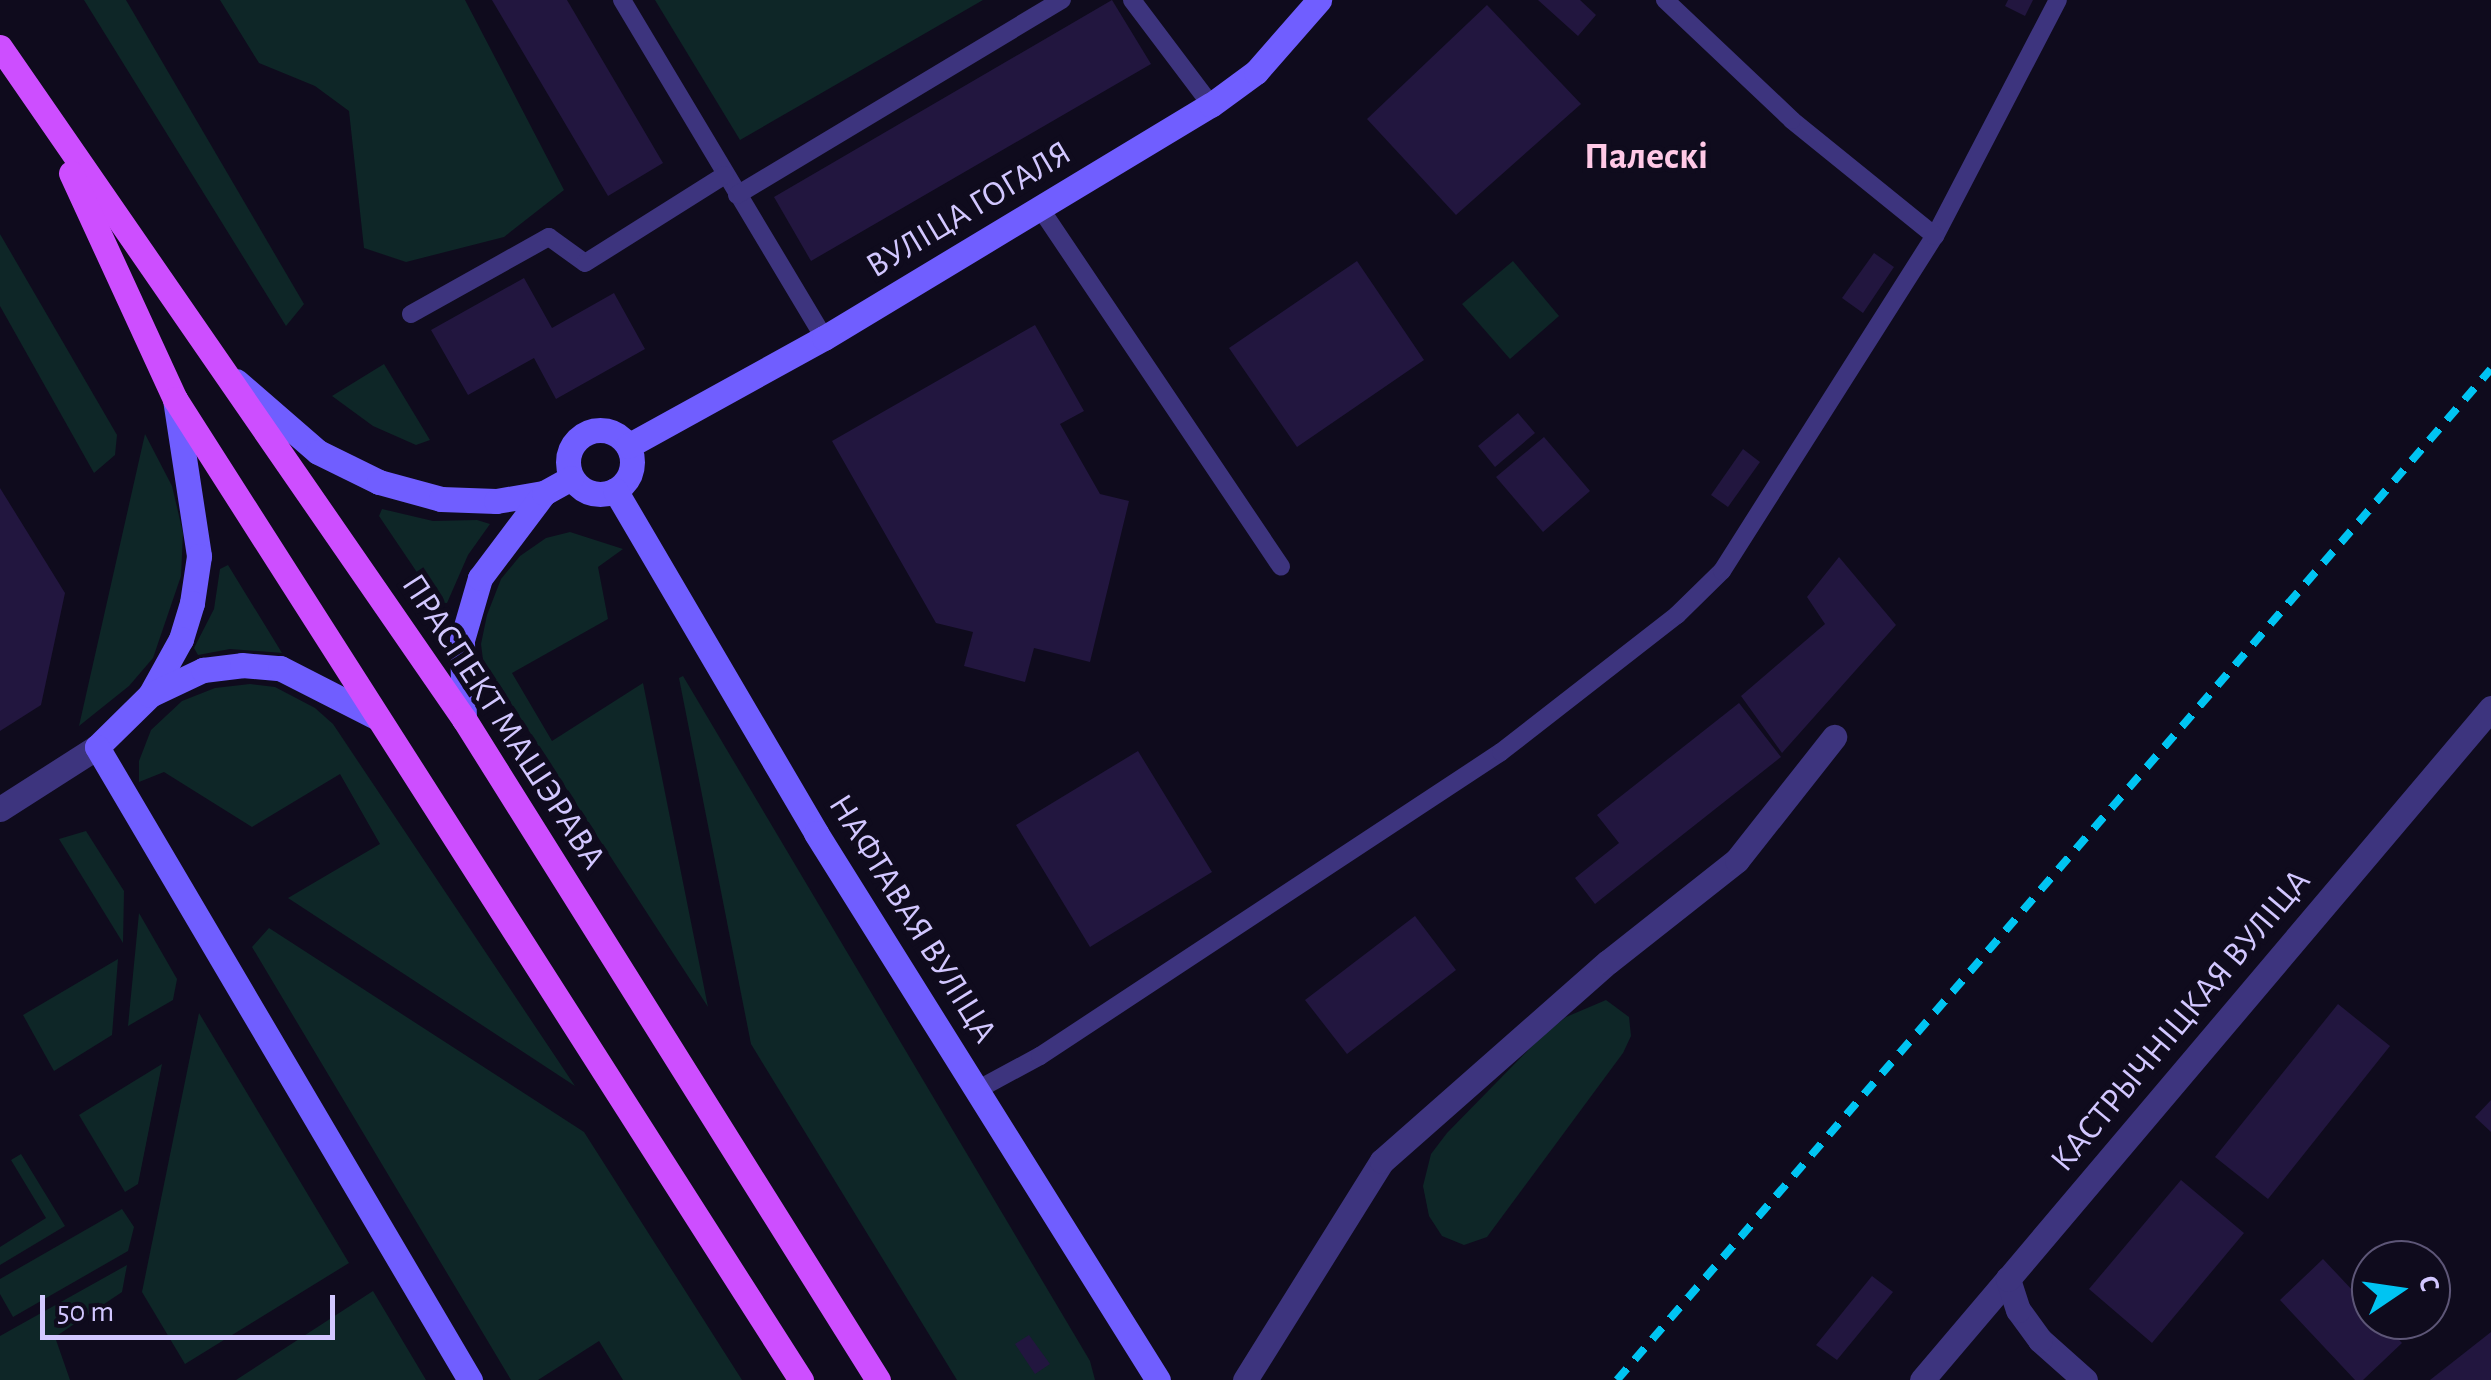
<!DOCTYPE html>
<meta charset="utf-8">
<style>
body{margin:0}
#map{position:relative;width:2491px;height:1380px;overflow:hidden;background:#0f0b1d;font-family:"Alegreya Sans",sans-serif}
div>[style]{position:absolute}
.green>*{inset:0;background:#0e2627}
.building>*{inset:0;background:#22163f}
.lane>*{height:18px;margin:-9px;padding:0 9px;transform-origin:9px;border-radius:9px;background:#3d347e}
.street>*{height:25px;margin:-12.5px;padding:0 12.5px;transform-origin:12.5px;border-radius:12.5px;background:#3d347e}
.secondary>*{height:25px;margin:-12.5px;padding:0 12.5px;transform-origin:12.5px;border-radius:12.5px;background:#705eff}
.secondary>.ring{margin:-12.5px;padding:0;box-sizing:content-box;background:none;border:25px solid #705eff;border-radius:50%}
.primary>*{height:25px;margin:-12.5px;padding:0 12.5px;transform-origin:12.5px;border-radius:12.5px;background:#cd4eff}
.rail>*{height:8px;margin-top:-4px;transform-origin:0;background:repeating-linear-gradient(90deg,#00c4f2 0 15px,transparent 0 27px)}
span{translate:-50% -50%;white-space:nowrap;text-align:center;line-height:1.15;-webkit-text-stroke:10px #0f0b1d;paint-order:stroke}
.street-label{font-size:35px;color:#d2c7ff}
.neighbourhood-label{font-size:38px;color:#ffc9e6;font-weight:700}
.north{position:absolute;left:2351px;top:1240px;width:100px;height:100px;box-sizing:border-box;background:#0f0b1d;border:2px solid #5d5677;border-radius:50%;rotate:77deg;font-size:28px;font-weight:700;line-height:40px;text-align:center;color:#d2c7ff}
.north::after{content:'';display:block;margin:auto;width:35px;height:45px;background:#00c4f2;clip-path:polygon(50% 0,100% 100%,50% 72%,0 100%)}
.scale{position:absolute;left:40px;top:1295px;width:295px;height:45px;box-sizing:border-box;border:5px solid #d2c7ff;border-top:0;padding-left:12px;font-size:30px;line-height:35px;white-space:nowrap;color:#d2c7ff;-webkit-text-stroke:8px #0f0b1d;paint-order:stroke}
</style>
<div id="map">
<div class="green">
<div style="clip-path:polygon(84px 0,126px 0,304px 304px,286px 326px)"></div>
<div style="clip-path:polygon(220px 0,465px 0,564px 190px,504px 237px,406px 262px,364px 248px,349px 111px,315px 86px,259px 63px)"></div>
<div style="clip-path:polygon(655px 0,983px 0,740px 140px)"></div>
<div style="clip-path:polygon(0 234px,117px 435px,115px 455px,94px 473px,0 306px)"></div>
<div style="clip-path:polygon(1513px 261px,1559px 316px,1510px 359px,1462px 304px)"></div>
<div style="clip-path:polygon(384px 364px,430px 440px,416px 445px,373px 426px,332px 396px)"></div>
<div style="clip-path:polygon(145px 434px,172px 486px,183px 533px,181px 576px,153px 658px,129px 686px,79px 726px)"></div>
<div style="clip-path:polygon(382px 509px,433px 521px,477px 520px,490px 524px,468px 555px,447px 603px,437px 602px,379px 516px)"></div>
<div style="clip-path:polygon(570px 532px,623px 549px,598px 567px,608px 619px,512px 673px,552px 741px,643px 683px,708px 1007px,483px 660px,481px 644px,487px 615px,501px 579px,520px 556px,546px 538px)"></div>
<div style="clip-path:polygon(228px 565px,282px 653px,283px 653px,230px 649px,198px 655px,194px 648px,214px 609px,220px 569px)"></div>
<div style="clip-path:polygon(683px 676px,1090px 1361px,1095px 1380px,957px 1380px,751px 1044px,679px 678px)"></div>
<div style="clip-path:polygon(250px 684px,275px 687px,315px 708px,333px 724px,575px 1086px,288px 898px,380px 844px,340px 774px,252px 827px,164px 772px,139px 782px,139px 761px,151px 730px,182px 701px,215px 688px)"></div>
<div style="clip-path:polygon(86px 831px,124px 891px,123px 943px,59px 839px)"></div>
<div style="clip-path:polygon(139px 913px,177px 979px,173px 1000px,128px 1026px)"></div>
<div style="clip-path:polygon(269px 928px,584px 1132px,742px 1380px,623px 1380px,599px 1341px,538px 1380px,511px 1380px,252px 947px)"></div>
<div style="clip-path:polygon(118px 959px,112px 1035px,54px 1071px,23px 1015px)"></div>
<div style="clip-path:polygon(1606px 1000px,1629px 1017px,1631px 1036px,1623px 1053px,1487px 1237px,1464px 1245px,1442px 1236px,1429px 1216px,1423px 1186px,1431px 1154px,1447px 1133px,1543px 1035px,1566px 1017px)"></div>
<div style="clip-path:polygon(199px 1013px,349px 1263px,185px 1364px,142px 1292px)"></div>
<div style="clip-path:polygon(162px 1064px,138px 1184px,125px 1192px,79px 1115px)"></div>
<div style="clip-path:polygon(21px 1154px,65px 1226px,0 1265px,0 1247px,46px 1218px,11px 1160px)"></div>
<div style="clip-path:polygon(122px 1209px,134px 1227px,128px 1251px,13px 1317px,0 1294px,0 1279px)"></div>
<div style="clip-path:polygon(127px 1265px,122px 1292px,55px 1337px,70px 1380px,0 1380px,0 1336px)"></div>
<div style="clip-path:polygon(373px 1291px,426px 1380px,235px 1380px,236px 1380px)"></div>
</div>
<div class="building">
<div style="clip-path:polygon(492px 0,567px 0,663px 163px,608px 196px)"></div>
<div style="clip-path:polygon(1112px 0,1151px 64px,811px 261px,774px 197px)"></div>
<div style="clip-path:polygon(1538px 0,1580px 0,1596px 15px,1578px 36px)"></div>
<div style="clip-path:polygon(2008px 0,2033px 0,2025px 16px,2005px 6px)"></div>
<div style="clip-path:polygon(1487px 5px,1581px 104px,1456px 215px,1367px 119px)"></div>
<div style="clip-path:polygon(1874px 253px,1894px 267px,1863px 313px,1842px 298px)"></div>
<div style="clip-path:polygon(1357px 261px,1424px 360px,1297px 447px,1229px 348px)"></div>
<div style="clip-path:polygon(524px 278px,552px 328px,614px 293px,645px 349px,556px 399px,534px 358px,468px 395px,431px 330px)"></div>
<div style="clip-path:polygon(1035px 325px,1084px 411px,1060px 424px,1100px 494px,1129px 501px,1090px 662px,1034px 648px,1025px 682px,964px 666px,973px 632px,936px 623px,832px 441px)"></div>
<div style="clip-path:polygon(1518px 413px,1535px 433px,1495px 467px,1478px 446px)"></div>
<div style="clip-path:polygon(1544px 437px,1590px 491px,1543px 532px,1496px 477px)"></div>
<div style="clip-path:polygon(1743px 449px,1760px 462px,1728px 507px,1711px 495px)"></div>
<div style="clip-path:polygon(0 488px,65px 593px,41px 705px,0 731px)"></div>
<div style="clip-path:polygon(1839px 557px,1896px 625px,1782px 753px,1741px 696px,1825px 624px,1807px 597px)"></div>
<div style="clip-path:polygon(1739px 703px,1781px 757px,1595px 904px,1575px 878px,1619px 843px,1597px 815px)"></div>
<div style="clip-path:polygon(1138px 751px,1212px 872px,1090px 947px,1016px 825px)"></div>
<div style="clip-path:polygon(1415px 916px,1456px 970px,1347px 1054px,1305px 1000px)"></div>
<div style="clip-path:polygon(2338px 1004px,2390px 1046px,2268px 1199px,2215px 1157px)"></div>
<div style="clip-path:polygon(2491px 1100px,2491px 1132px,2475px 1117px)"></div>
<div style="clip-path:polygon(2181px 1180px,2244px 1233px,2152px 1343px,2089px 1289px)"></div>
<div style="clip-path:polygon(2323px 1259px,2371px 1310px,2371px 1320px,2380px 1320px,2402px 1343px,2363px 1380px,2355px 1380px,2280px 1300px)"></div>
<div style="clip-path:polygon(1872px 1276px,1893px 1292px,1837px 1360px,1816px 1345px)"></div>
<div style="clip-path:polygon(2491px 1332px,2491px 1380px,2430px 1380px)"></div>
<div style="clip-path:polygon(1029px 1335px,1050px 1364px,1035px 1374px,1015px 1344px)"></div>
</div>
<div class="lane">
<div style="left:622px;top:0;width:394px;rotate:59.1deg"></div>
<div style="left:1132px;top:0;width:131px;rotate:53deg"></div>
<div style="left:737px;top:195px;width:379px;rotate:-31deg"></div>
<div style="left:1040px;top:208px;width:432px;rotate:56.1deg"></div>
<div style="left:1935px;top:236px;width:266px;rotate:-62.5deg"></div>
<div style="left:411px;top:314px;width:158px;rotate:-29.2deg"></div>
<div style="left:549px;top:237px;width:44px;rotate:35.8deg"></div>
<div style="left:585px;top:263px;width:165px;rotate:-32.2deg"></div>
<div style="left:977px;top:1090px;width:72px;rotate:-28.4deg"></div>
<div style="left:1040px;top:1056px;width:552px;rotate:-33.4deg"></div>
<div style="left:1501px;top:752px;width:223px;rotate:-37.9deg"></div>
<div style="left:1677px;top:615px;width:63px;rotate:-44.4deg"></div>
<div style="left:1722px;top:571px;width:397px;rotate:-57.6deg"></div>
<div style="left:1935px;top:236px;width:184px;rotate:-141deg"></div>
<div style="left:1792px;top:120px;width:175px;rotate:-136.6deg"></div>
</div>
<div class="street">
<div style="left:0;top:809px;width:115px;rotate:-32.6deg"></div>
<div style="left:1245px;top:1380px;width:258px;rotate:-58deg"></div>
<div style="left:1382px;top:1161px;width:301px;rotate:-41.4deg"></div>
<div style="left:1608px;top:962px;width:164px;rotate:-38.3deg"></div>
<div style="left:1737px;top:860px;width:157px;rotate:-51.7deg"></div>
<div style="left:1922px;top:1380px;width:133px;rotate:-49.6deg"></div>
<div style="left:2085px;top:1380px;width:60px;rotate:-138.4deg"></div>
<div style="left:2040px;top:1340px;width:37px;rotate:-126deg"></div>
<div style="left:2018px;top:1310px;width:33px;rotate:-108deg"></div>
<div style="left:2008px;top:1279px;width:748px;rotate:-49.77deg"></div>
</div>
<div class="secondary">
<div style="left:236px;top:381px;width:108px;rotate:40.9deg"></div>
<div style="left:318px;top:452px;width:68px;rotate:26.2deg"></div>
<div style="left:379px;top:482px;width:64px;rotate:15.3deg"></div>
<div style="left:441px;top:499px;width:55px;rotate:2.1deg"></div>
<div style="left:496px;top:501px;width:49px;rotate:-9.5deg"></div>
<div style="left:175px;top:399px;width:159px;rotate:81.3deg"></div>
<div style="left:199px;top:556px;width:48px;rotate:98.5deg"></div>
<div style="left:192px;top:603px;width:38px;rotate:107deg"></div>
<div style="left:181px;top:639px;width:64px;rotate:119deg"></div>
<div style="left:150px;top:695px;width:74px;rotate:135.5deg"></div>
<div style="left:97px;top:747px;width:735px;rotate:59.49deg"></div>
<div class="ring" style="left:568px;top:430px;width:39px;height:39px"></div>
<div style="left:628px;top:446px;width:224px;rotate:-28.9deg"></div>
<div style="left:824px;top:338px;width:452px;rotate:-31.1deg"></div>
<div style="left:1211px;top:105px;width:56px;rotate:-36.3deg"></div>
<div style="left:1256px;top:72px;width:96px;rotate:-48.8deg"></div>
<div style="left:615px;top:490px;width:398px;rotate:59.6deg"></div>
<div style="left:816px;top:833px;width:645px;rotate:57.99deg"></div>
<div style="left:150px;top:695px;width:59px;rotate:-25.3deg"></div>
<div style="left:203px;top:670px;width:39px;rotate:-7deg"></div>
<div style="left:242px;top:665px;width:38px;rotate:5deg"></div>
<div style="left:280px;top:668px;width:108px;rotate:27deg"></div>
<div style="left:464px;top:719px;width:79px;rotate:-91.5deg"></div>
<div style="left:462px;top:640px;width:65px;rotate:-73.8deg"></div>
<div style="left:480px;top:578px;width:106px;rotate:-53deg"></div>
<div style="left:544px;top:493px;width:31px;rotate:-29deg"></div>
</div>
<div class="primary">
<div style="left:0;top:47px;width:817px;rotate:55.38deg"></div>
<div style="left:464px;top:719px;width:780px;rotate:57.94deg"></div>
<div style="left:71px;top:173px;width:249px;rotate:65.3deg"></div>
<div style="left:175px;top:399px;width:1164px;rotate:57.46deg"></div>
</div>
<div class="rail">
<div style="left:1617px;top:1380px;width:1336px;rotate:-49.16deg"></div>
</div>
<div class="street-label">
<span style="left:969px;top:210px;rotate:-31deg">ВУЛІЦА ГОГАЛЯ</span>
<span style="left:503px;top:722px;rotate:57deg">ПРАСПЕКТ МАШЭРАВА</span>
<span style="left:912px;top:919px;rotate:58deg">НАФТАВАЯ ВУЛІЦА</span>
<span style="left:2181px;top:1021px;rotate:-50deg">КАСТРЫЧНІЦКАЯ ВУЛІЦА</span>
</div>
<div class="neighbourhood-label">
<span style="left:1646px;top:158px">Палескі</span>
</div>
<div class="north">С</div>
<div class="scale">50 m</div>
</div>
